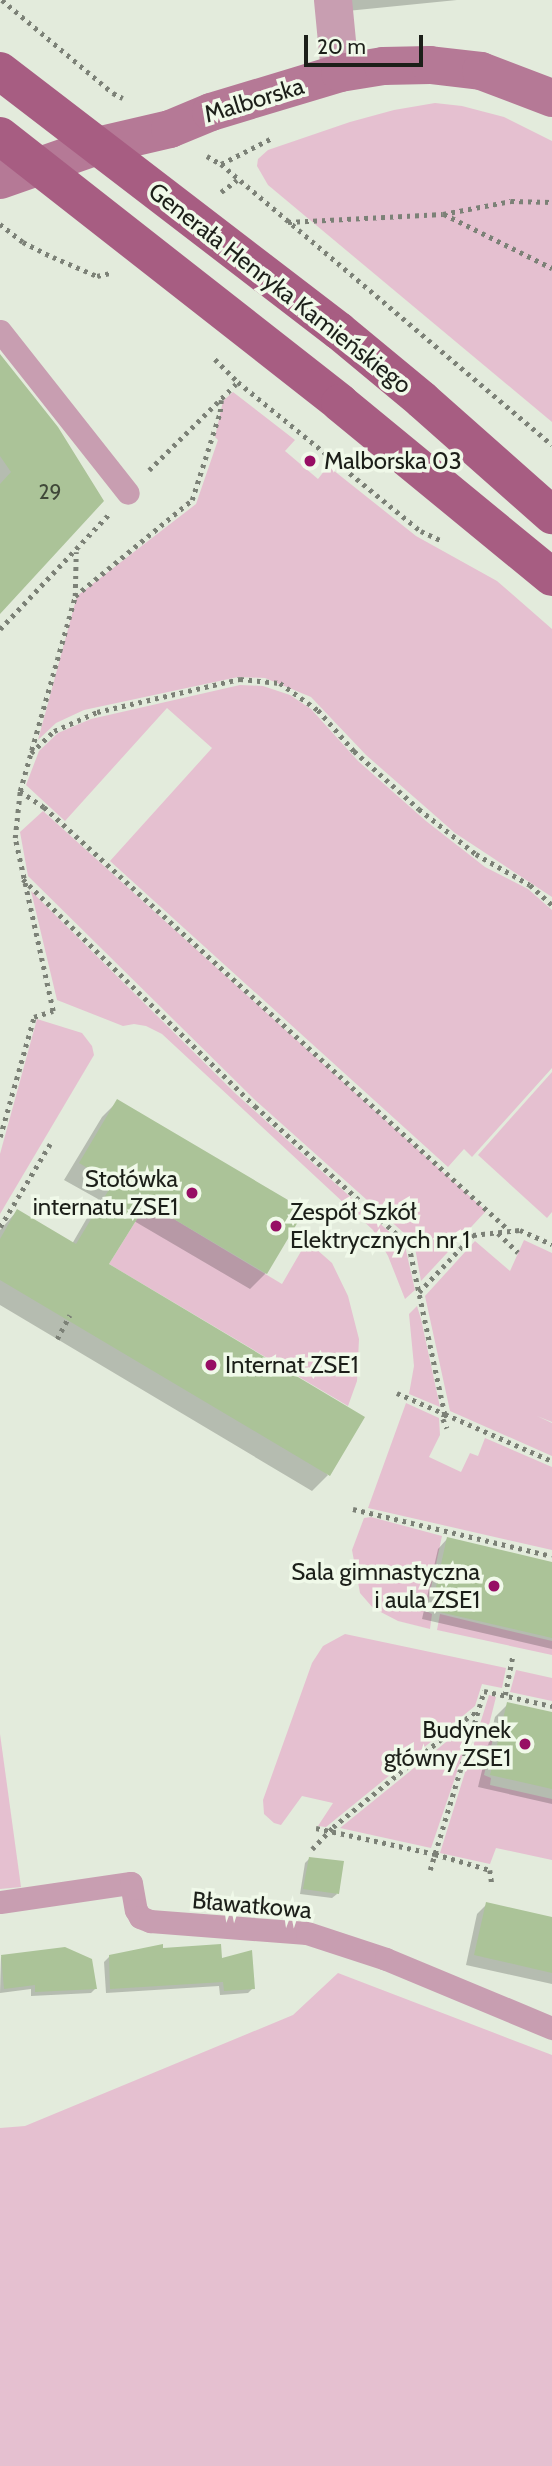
<!DOCTYPE html>
<meta charset="utf-8">
<style>
body{margin:0}
#map{position:relative;width:552px;height:2466px;overflow:hidden;background:#e3ebdc;font-family:Cabin,sans-serif}
div>[style]{position:absolute}
.green>*{inset:0;background:#e5c0d0}
.shadow>*{inset:0;background:#0003}
.building>*{inset:0;background:#abc398}
.path>*{height:4.5px;margin-top:-2.25px;transform-origin:0;background:repeating-linear-gradient(90deg,#7c8177 0 3.5px,transparent 0 8.5px)}
.lane>*{height:23px;margin:-11.5px;padding:0 11.5px;transform-origin:11.5px;border-radius:11.5px;background:#c89eb1}
.street>*{height:38px;margin:-19px;padding:0 19px;transform-origin:19px;border-radius:19px;background:#c89eb1}
.secondary>*{height:38px;margin:-19px;padding:0 19px;transform-origin:19px;border-radius:19px;background:#b57996}
.primary>*{height:38px;margin:-19px;padding:0 19px;transform-origin:19px;border-radius:19px;background:#a75d82}
.dots>*{width:19px;height:19px;translate:-50% -50%;box-sizing:border-box;border:4px solid #f0f9e9;border-radius:50%}
span{translate:-50% -50%;white-space:nowrap;text-align:center;line-height:1.15;-webkit-text-stroke:7px #f0f9e9;paint-order:stroke}
.number-label{font-size:21px;color:#404839}
.number-label span{-webkit-text-stroke-width:0}
.street-label{font-size:24px;color:#1c1f19}
.poi-label{font-size:24px;color:#1c1f19}
.left{translate:0 -50%;text-align:left}
.right{translate:-100% -50%;text-align:right}
.scale{position:absolute;left:304px;top:35px;width:119px;height:32px;box-sizing:border-box;border:4px solid #1c1f19;border-top:0;padding-left:9px;font-size:21px;line-height:24px;white-space:nowrap;color:#1c1f19;-webkit-text-stroke:5px #f0f9e9;paint-order:stroke}
</style>
<div id="map">
<div class="green">
<div style="clip-path:polygon(435px 103px,462px 106px,504px 117px,552px 141px,552px 422px,268px 185px,257px 166px,258px 159px,268px 150px,350px 122px,394px 110px)"></div>
<div style="clip-path:polygon(233px 392px,295px 440px,285px 451px,318px 479px,328px 466px,416px 536px,497px 581px,552px 629px,552px 897px,455px 833px,366px 755px,311px 697px,265px 678px,238px 677px,84px 710px,56px 723px,38px 740px,77px 596px,196px 504px,218px 440px,215px 437px,223px 401px)"></div>
<div style="clip-path:polygon(240px 685px,263px 686px,290px 695px,311px 709px,358px 761px,426px 821px,485px 867px,528px 889px,552px 910px,552px 1068px,472px 1157px,464px 1149px,448px 1167px,110px 861px,212px 748px,167px 708px,65px 821px,26px 785px,39px 751px,58px 733px,91px 719px)"></div>
<div style="clip-path:polygon(43px 811px,486px 1211px,421px 1281px,414px 1242px,254px 1099px,28px 876px,20px 832px)"></div>
<div style="clip-path:polygon(31px 891px,236px 1094px,405px 1246px,415px 1290px,405px 1299px,388px 1256px,373px 1230px,162px 1034px,146px 1026px,134px 1024px,123px 1026px,57px 1000px)"></div>
<div style="clip-path:polygon(37px 1019px,82px 1033px,92px 1046px,94px 1055px,0 1214px,0 1154px)"></div>
<div style="clip-path:polygon(552px 1072px,552px 1212px,547px 1218px,478px 1155px)"></div>
<div style="clip-path:polygon(147px 1203px,282px 1284px,307px 1241px,332px 1263px,348px 1296px,359px 1339px,357px 1381px,348px 1406px,109px 1264px)"></div>
<div style="clip-path:polygon(524px 1240px,552px 1253px,552px 1422px,537px 1416px,552px 1423px,552px 1456px,450px 1411px,425px 1296px,475px 1241px,510px 1271px)"></div>
<div style="clip-path:polygon(417px 1306px,421px 1319px,440px 1407px,409px 1394px,414px 1366px,409px 1314px)"></div>
<div style="clip-path:polygon(406px 1403px,439px 1418px,440px 1435px,429px 1457px,461px 1472px,470px 1453px,478px 1456px,485px 1438px,552px 1467px,552px 1550px,368px 1508px)"></div>
<div style="clip-path:polygon(371px 1517px,442px 1536px,426px 1611px,432px 1614px,430px 1629px,398px 1621px,373px 1608px,360px 1593px,352px 1550px,364px 1518px)"></div>
<div style="clip-path:polygon(440px 1614px,552px 1641px,552px 1655px,437px 1630px)"></div>
<div style="clip-path:polygon(345px 1634px,506px 1668px,502px 1688px,482px 1684px,475px 1706px,326px 1827px,318px 1826px,333px 1803px,302px 1796px,281px 1825px,274px 1823px,264px 1814px,263px 1800px,312px 1663px,323px 1646px)"></div>
<div style="clip-path:polygon(516px 1670px,552px 1678px,552px 1701px,510px 1692px)"></div>
<div style="clip-path:polygon(489px 1695px,496px 1697px,487px 1733px,494px 1735px,484px 1775px,491px 1778px,490px 1785px,552px 1799px,552px 1860px,496px 1848px,490px 1864px,440px 1853px)"></div>
<div style="clip-path:polygon(474px 1722px,431px 1848px,340px 1828px,467px 1725px)"></div>
<div style="clip-path:polygon(0 1734px,21px 1887px,0 1889px)"></div>
<div style="clip-path:polygon(338px 1973px,552px 2055px,552px 2466px,0 2466px,0 2128px,25px 2126px,293px 2015px)"></div>
</div>
<div class="shadow">
<div style="clip-path:polygon(346px 0,457px 0,347px 11px)"></div>
<div style="clip-path:polygon(0 365px,56px 428px,0 612px)"></div>
<div style="clip-path:polygon(118px 1101px,266px 1273px,250px 1289px,134px 1221px,107px 1265px,328px 1475px,312px 1491px,0 1305px,0 1230px,17px 1211px,72px 1244px,98px 1199px,64px 1180px,102px 1117px)"></div>
<div style="clip-path:polygon(447px 1539px,552px 1564px,552px 1649px,422px 1619px,438px 1549px)"></div>
<div style="clip-path:polygon(508px 1704px,552px 1714px,552px 1804px,478px 1787px,495px 1717px)"></div>
<div style="clip-path:polygon(310px 1858px,337px 1894px,332px 1898px,300px 1894px,305px 1863px)"></div>
<div style="clip-path:polygon(487px 1904px,552px 1918px,552px 1984px,466px 1965px,477px 1914px)"></div>
<div style="clip-path:polygon(162px 1950px,221px 1960px,253px 1988px,248px 1993px,220px 1995px,219px 1986px,106px 1993px,104px 1962px,109px 1957px)"></div>
<div style="clip-path:polygon(1px 1957px,95px 1989px,91px 1993px,31px 1996px,31px 1989px,0 1993px)"></div>
</div>
<div class="building">
<div style="clip-path:polygon(0 354px,58px 427px,104px 501px,0 614px,0 484px,11px 472px,0 456px)"></div>
<div style="clip-path:polygon(117px 1099px,305px 1210px,267px 1274px,147px 1203px,109px 1264px,365px 1417px,330px 1476px,0 1280px,0 1239px,17px 1209px,76px 1244px,113px 1183px,79px 1163px)"></div>
<div style="clip-path:polygon(447px 1537px,552px 1562px,552px 1638px,431px 1610px)"></div>
<div style="clip-path:polygon(507px 1702px,552px 1712px,552px 1789px,490px 1775px)"></div>
<div style="clip-path:polygon(309px 1857px,344px 1861px,339px 1894px,303px 1889px)"></div>
<div style="clip-path:polygon(486px 1902px,552px 1917px,552px 1973px,474px 1955px)"></div>
<div style="clip-path:polygon(163px 1944px,163px 1948px,221px 1944px,222px 1958px,252px 1950px,255px 1989px,224px 1991px,223px 1982px,110px 1989px,109px 1955px)"></div>
<div style="clip-path:polygon(65px 1947px,92px 1959px,97px 1989px,35px 1992px,35px 1985px,4px 1989px,1px 1955px)"></div>
</div>
<div class="path">
<div style="left:2px;top:0;width:145px;rotate:40deg"></div>
<div style="left:113px;top:93px;width:11px;rotate:27deg"></div>
<div style="left:207px;top:156px;width:16px;rotate:30deg"></div>
<div style="left:221px;top:164px;width:434px;rotate:40.3deg"></div>
<div style="left:221px;top:164px;width:55px;rotate:-27deg"></div>
<div style="left:221px;top:192px;width:20px;rotate:-37deg"></div>
<div style="left:444px;top:214px;width:121px;rotate:26.6deg"></div>
<div style="left:288px;top:222px;width:155px;rotate:-3deg"></div>
<div style="left:443px;top:214px;width:69px;rotate:-10.8deg"></div>
<div style="left:511px;top:201px;width:41px;rotate:1.4deg"></div>
<div style="left:0;top:224px;width:29px;rotate:38deg"></div>
<div style="left:23px;top:242px;width:34px;rotate:27deg"></div>
<div style="left:53px;top:257px;width:48px;rotate:23.4deg"></div>
<div style="left:97px;top:276px;width:13px;rotate:-13deg"></div>
<div style="left:215px;top:359px;width:33px;rotate:45deg"></div>
<div style="left:238px;top:382px;width:236px;rotate:39.2deg"></div>
<div style="left:421px;top:531px;width:23px;rotate:25deg"></div>
<div style="left:149px;top:470px;width:125px;rotate:-44.7deg"></div>
<div style="left:75px;top:596px;width:151px;rotate:-39.4deg"></div>
<div style="left:192px;top:500px;width:92px;rotate:-72.3deg"></div>
<div style="left:220px;top:412px;width:12px;rotate:-85deg"></div>
<div style="left:0;top:629px;width:157px;rotate:-46.5deg"></div>
<div style="left:31px;top:753px;width:32px;rotate:-44deg"></div>
<div style="left:54px;top:731px;width:47px;rotate:-23.8deg"></div>
<div style="left:97px;top:712px;width:147px;rotate:-13deg"></div>
<div style="left:240px;top:679px;width:40px;rotate:5.7deg"></div>
<div style="left:280px;top:683px;width:47px;rotate:35.4deg"></div>
<div style="left:318px;top:710px;width:55px;rotate:48.7deg"></div>
<div style="left:354px;top:751px;width:87px;rotate:41.7deg"></div>
<div style="left:419px;top:809px;width:73px;rotate:38.3deg"></div>
<div style="left:476px;top:854px;width:62px;rotate:29.9deg"></div>
<div style="left:530px;top:885px;width:30px;rotate:42deg"></div>
<div style="left:20px;top:791px;width:29px;rotate:34deg"></div>
<div style="left:44px;top:807px;width:630px;rotate:42.3deg"></div>
<div style="left:23px;top:879px;width:325px;rotate:44.4deg"></div>
<div style="left:255px;top:1106px;width:207px;rotate:42.1deg"></div>
<div style="left:409px;top:1245px;width:173px;rotate:78deg"></div>
<div style="left:445px;top:1414px;width:117px;rotate:23.7deg"></div>
<div style="left:0;top:1137px;width:125px;rotate:-74.2deg"></div>
<div style="left:34px;top:1017px;width:20px;rotate:-18deg"></div>
<div style="left:53px;top:1011px;width:177px;rotate:-102.4deg"></div>
<div style="left:15px;top:838px;width:47px;rotate:-83.9deg"></div>
<div style="left:20px;top:791px;width:203px;rotate:-74.2deg"></div>
<div style="left:75px;top:596px;width:44px;rotate:-88.7deg"></div>
<div style="left:0;top:1227px;width:97px;rotate:-58.9deg"></div>
<div style="left:498px;top:1233px;width:28px;rotate:44deg"></div>
<div style="left:419px;top:1292px;width:79px;rotate:-46.5deg"></div>
<div style="left:473px;top:1235px;width:47px;rotate:-6.1deg"></div>
<div style="left:520px;top:1230px;width:35px;rotate:24deg"></div>
<div style="left:57px;top:1339px;width:27px;rotate:-62deg"></div>
<div style="left:397px;top:1393px;width:52px;rotate:23.6deg"></div>
<div style="left:445px;top:1414px;width:5px;rotate:112deg"></div>
<div style="left:443px;top:1419px;width:10px;rotate:66deg"></div>
<div style="left:353px;top:1509px;width:204px;rotate:13.3deg"></div>
<div style="left:505px;top:1695px;width:38px;rotate:-79deg"></div>
<div style="left:316px;top:1828px;width:122px;rotate:12.3deg"></div>
<div style="left:435px;top:1854px;width:57px;rotate:16.2deg"></div>
<div style="left:490px;top:1870px;width:14px;rotate:82deg"></div>
<div style="left:312px;top:1849px;width:30px;rotate:-46deg"></div>
<div style="left:333px;top:1827px;width:179px;rotate:-39.1deg"></div>
<div style="left:472px;top:1714px;width:5px"></div>
<div style="left:430px;top:1870px;width:187px;rotate:-73.2deg"></div>
<div style="left:484px;top:1691px;width:70px;rotate:12.4deg"></div>
</div>
<div class="lane">
<div style="left:0;top:331px;width:206px;rotate:51.7deg"></div>
<div style="left:0;top:1902px;width:132px;rotate:-8.3deg"></div>
<div style="left:131px;top:1883px;width:27px;rotate:80deg"></div>
<div style="left:136px;top:1910px;width:8px;rotate:60deg"></div>
<div style="left:140px;top:1917px;width:11px;rotate:22deg"></div>
<div style="left:150px;top:1921px;width:157px;rotate:4.4deg"></div>
<div style="left:307px;top:1933px;width:83px;rotate:18.2deg"></div>
<div style="left:386px;top:1959px;width:180px;rotate:22.6deg"></div>
</div>
<div class="street">
<div style="left:333px;top:0;width:73px;rotate:84.5deg"></div>
</div>
<div class="secondary">
<div style="left:0;top:180px;width:103px;rotate:-19.3deg"></div>
<div style="left:97px;top:146px;width:75px;rotate:-13.1deg"></div>
<div style="left:170px;top:129px;width:44px;rotate:-22.5deg"></div>
<div style="left:211px;top:112px;width:135px;rotate:-16.8deg"></div>
<div style="left:340px;top:73px;width:44px;rotate:-9.2deg"></div>
<div style="left:383px;top:66px;width:47px;rotate:-1.2deg"></div>
<div style="left:430px;top:65px;width:51px;rotate:6.7deg"></div>
<div style="left:481px;top:71px;width:76px;rotate:20.8deg"></div>
</div>
<div class="primary">
<div style="left:0;top:71px;width:427px;rotate:37.5deg"></div>
<div style="left:339px;top:331px;width:108px;rotate:39.7deg"></div>
<div style="left:422px;top:400px;width:174px;rotate:41.5deg"></div>
<div style="left:0;top:136px;width:432px;rotate:38.1deg"></div>
<div style="left:340px;top:403px;width:274px;rotate:39.4deg"></div>
</div>
<div class="dots">
<div style="left:310px;top:461px;background:#970e64"></div>
<div style="left:192px;top:1193px;background:#970e64"></div>
<div style="left:276px;top:1226px;background:#970e64"></div>
<div style="left:211px;top:1365px;background:#970e64"></div>
<div style="left:494px;top:1586px;background:#970e64"></div>
<div style="left:525px;top:1744px;background:#970e64"></div>
</div>
<div class="number-label">
<span style="left:50px;top:492px">29</span>
</div>
<div class="street-label">
<span style="left:254px;top:100px;rotate:-17deg">Malborska</span>
<span style="left:280px;top:288px;rotate:38deg">Generała Henryka Kamieńskiego</span>
<span style="left:252px;top:1905px;rotate:5deg">Bławatkowa</span>
</div>
<div class="poi-label">
<span class="left" style="left:324px;top:461px">Malborska 03</span>
<span class="right" style="left:178px;top:1193px">Stołówka<br>internatu ZSE1</span>
<span class="left" style="left:290px;top:1226px">Zespół Szkół<br>Elektrycznych nr 1</span>
<span class="left" style="left:225px;top:1365px">Internat ZSE1</span>
<span class="right" style="left:480px;top:1586px">Sala gimnastyczna<br>i aula ZSE1</span>
<span class="right" style="left:511px;top:1744px">Budynek<br>główny ZSE1</span>
</div>
<div class="scale">20 m</div>
</div>
